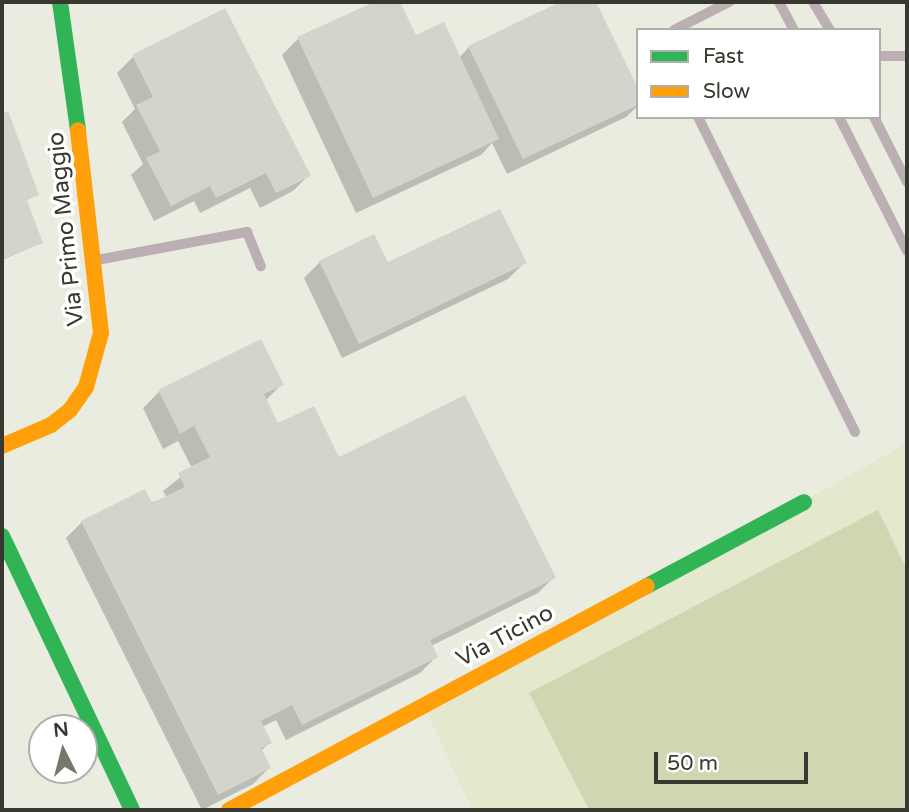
<!DOCTYPE html>
<style>
body{margin:0}
#map{position:relative;width:909px;height:812px;overflow:hidden;background:#eaece0;font-family:"Varela Round",sans-serif}
div>[style]{position:absolute}
.green>*{inset:0;background:#e4e8cc}
.forest>*{inset:0;background:#d1d5b1}
.shadow>*{inset:0;background:#0003}
.building>*{inset:0;background:#d3d5cc}
.lane>*{height:10px;margin:-5px;padding:0 5px;transform-origin:5px;border-radius:5px;background:#bcafb4}
.fast>*{height:16px;margin:-8px;padding:0 8px;transform-origin:8px;border-radius:8px;background:#30b455}
.slow>*{height:16px;margin:-8px;padding:0 8px;transform-origin:8px;border-radius:8px;background:#ff9f0a}
span{translate:-50% -50%;white-space:nowrap;text-align:center;line-height:1.15;-webkit-text-stroke:7px #fff;paint-order:stroke}
.street-label{font-size:23px;color:#373930}
.frame{position:absolute;inset:0;border:4px solid #373930;pointer-events:none}
.legend{position:absolute;left:636px;top:28px;width:245px;height:91px;box-sizing:border-box;background:#fff;border:2px solid #afb0ac;margin:0;padding:9px 12px;list-style:none;font-size:21px;color:#373930}
.legend li{display:flex;align-items:center;gap:14px;height:35px}
.legend b{width:35px;border:2px solid #afb0ac}
.north{position:absolute;left:28px;top:714px;width:70px;height:70px;box-sizing:border-box;background:#fff;border:2px solid #afb0ac;border-radius:50%;rotate:354deg;font-size:19px;font-weight:700;line-height:28px;text-align:center;color:#373930}
.north::after{content:'';display:block;margin:auto;width:24px;height:32px;background:#76786e;clip-path:polygon(50% 0,100% 100%,50% 72%,0 100%)}
.scale{position:absolute;left:654px;top:752px;width:154px;height:32px;box-sizing:border-box;border:4px solid #373930;border-top:0;padding-left:9px;font-size:21px;line-height:24px;white-space:nowrap;color:#373930;-webkit-text-stroke:5px #fff;paint-order:stroke}
</style>
<div id="map">
<div class="green">
<div style="clip-path:polygon(907px 443px,907px 570px,878px 511px,529px 693px,589px 810px,472px 810px,428px 714px)"></div>
</div>
<div class="forest">
<div style="clip-path:polygon(878px 510px,907px 570px,907px 810px,589px 810px,529px 693px)"></div>
</div>
<div class="shadow">
<div style="clip-path:polygon(378px 2px,398px 2px,415px 37px,459px 58px,469px 47px,564px 2px,594px 2px,638px 92px,638px 106px,626px 117px,507px 174px,492px 143px,481px 155px,356px 213px,282px 55px,298px 39px)"></div>
<div style="clip-path:polygon(224px 10px,309px 175px,293px 191px,260px 208px,250px 188px,200px 213px,194px 201px,154px 221px,131px 175px,143px 164px,122px 122px,135px 109px,117px 73px,133px 57px)"></div>
<div style="clip-path:polygon(7px 113px,37px 194px,25px 201px,41px 243px,2px 260px,2px 115px)"></div>
<div style="clip-path:polygon(320px 262px,387px 265px,524px 263px,508px 279px,342px 358px,304px 278px)"></div>
<div style="clip-path:polygon(282px 384px,265px 401px,278px 426px,554px 577px,538px 593px,431px 646px,436px 657px,420px 673px,286px 740px,276px 720px,262px 727px,270px 742px,261px 751px,269px 768px,253px 784px,202px 810px,66px 538px,82px 522px,167px 498px,163px 491px,192px 468px,178px 441px,163px 449px,143px 408px,159px 392px)"></div>
</div>
<div class="building">
<div style="clip-path:polygon(374px 2px,400px 2px,416px 35px,444px 22px,499px 139px,373px 198px,297px 37px)"></div>
<div style="clip-path:polygon(560px 2px,596px 2px,638px 88px,638px 105px,523px 159px,468px 46px)"></div>
<div style="clip-path:polygon(225px 8px,311px 176px,276px 193px,266px 173px,216px 198px,210px 186px,171px 206px,146px 158px,160px 151px,136px 105px,153px 97px,132px 55px)"></div>
<div style="clip-path:polygon(8px 111px,39px 195px,27px 200px,43px 243px,2px 259px,2px 114px)"></div>
<div style="clip-path:polygon(500px 209px,527px 263px,359px 344px,319px 261px,374px 234px,388px 262px)"></div>
<div style="clip-path:polygon(261px 339px,284px 385px,264px 394px,278px 423px,314px 406px,339px 457px,465px 395px,556px 578px,430px 640px,438px 657px,302px 725px,292px 705px,261px 721px,272px 743px,261px 748px,271px 768px,218px 795px,81px 521px,145px 489px,152px 503px,185px 487px,178px 473px,210px 457px,194px 426px,180px 434px,158px 390px)"></div>
</div>
<div class="lane">
<div style="left:779px;top:2px;width:32px;rotate:62deg"></div>
<div style="left:813px;top:2px;width:33px;rotate:59deg"></div>
<div style="left:674px;top:30px;width:62px;rotate:-27deg"></div>
<div style="left:879px;top:56px;width:28px"></div>
<div style="left:698px;top:117px;width:352px;rotate:63.5deg"></div>
<div style="left:839px;top:117px;width:150px;rotate:63.1deg"></div>
<div style="left:874px;top:117px;width:73px;rotate:63.1deg"></div>
<div style="left:97px;top:260px;width:153px;rotate:-10.6deg"></div>
<div style="left:247px;top:232px;width:37px;rotate:68deg"></div>
</div>
<div class="fast">
<div style="left:60px;top:2px;width:129px;rotate:82deg"></div>
<div style="left:2px;top:536px;width:303px;rotate:64.6deg"></div>
<div style="left:647px;top:586px;width:178px;rotate:-28.1deg"></div>
</div>
<div class="slow">
<div style="left:2px;top:446px;width:53px;rotate:-23.2deg"></div>
<div style="left:51px;top:425px;width:24px;rotate:-38deg"></div>
<div style="left:70px;top:410px;width:28px;rotate:-55deg"></div>
<div style="left:86px;top:387px;width:56px;rotate:-74.5deg"></div>
<div style="left:101px;top:333px;width:204px;rotate:-96.5deg"></div>
<div style="left:229px;top:810px;width:474px;rotate:-28.2deg"></div>
</div>
<div class="street-label">
<span style="left:66px;top:229px;rotate:-96deg">Via Primo Maggio</span>
<span style="left:505px;top:636px;rotate:-28deg">Via Ticino</span>
</div>
<div class="frame"></div>
<ul class="legend">
<li><b style="height:9px;background:#30b455"></b>Fast</li>
<li><b style="height:9px;background:#ff9f0a"></b>Slow</li>
</ul>
<div class="north">N</div>
<div class="scale">50 m</div>
</div>
